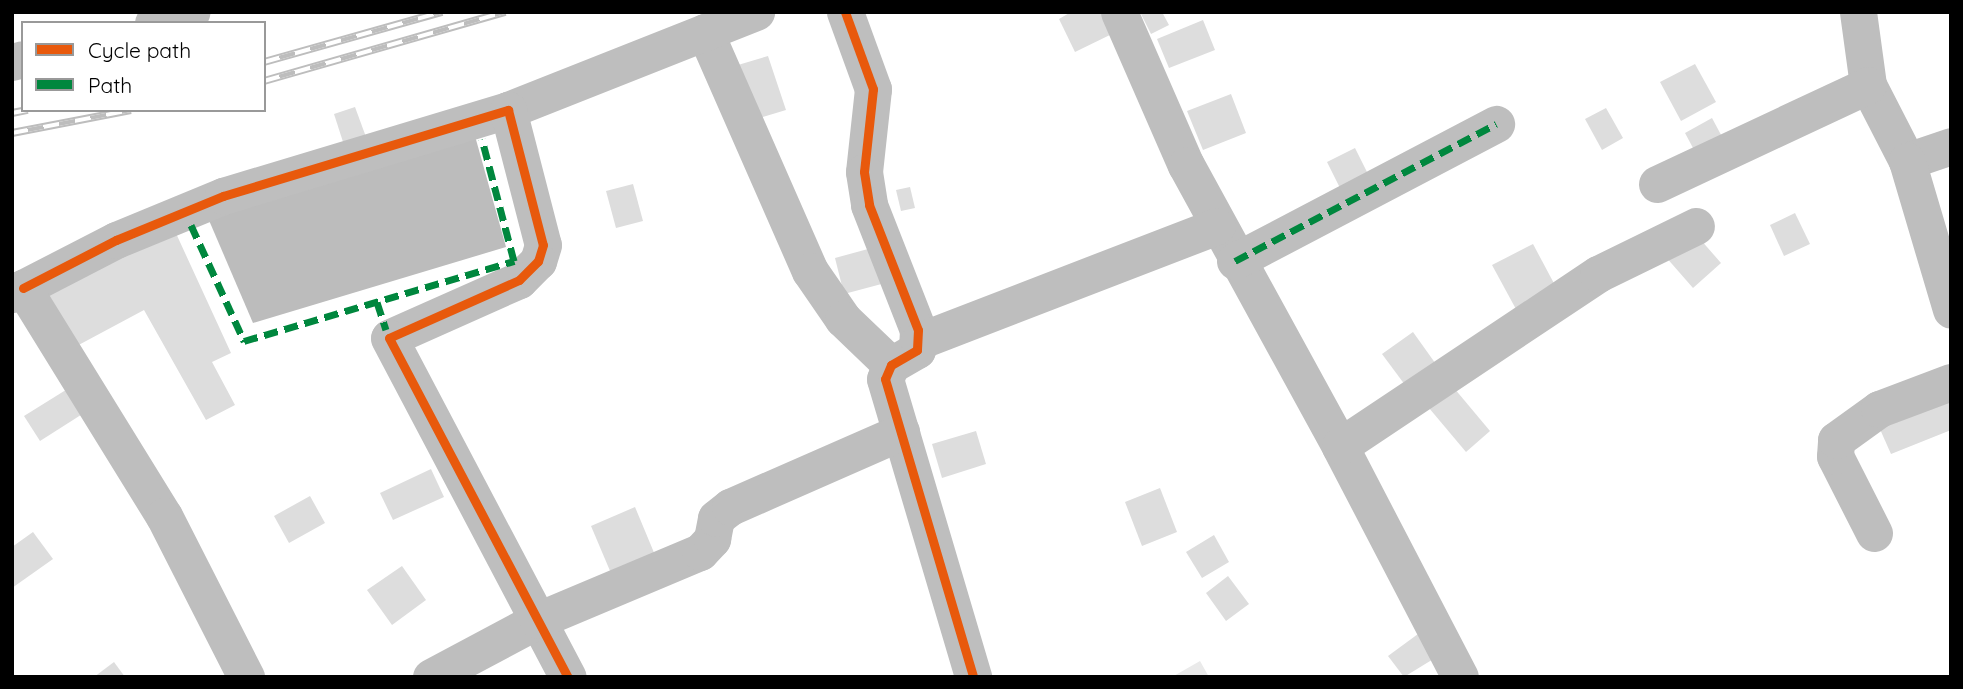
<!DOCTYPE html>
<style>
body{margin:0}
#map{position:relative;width:1963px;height:689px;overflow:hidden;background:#fff;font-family:Quicksand,sans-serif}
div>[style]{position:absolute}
.green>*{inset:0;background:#eaeaea}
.water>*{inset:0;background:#bcbcbc}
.building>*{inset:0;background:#ddd}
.minor>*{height:37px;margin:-18.5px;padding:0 18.5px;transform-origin:18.5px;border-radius:18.5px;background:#bebebe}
.rail>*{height:8px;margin-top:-4px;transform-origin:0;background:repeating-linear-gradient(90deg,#fff 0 16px,#bdbdbd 0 32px);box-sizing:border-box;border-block:2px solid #bdbdbd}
.quiet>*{height:7px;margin-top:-3.5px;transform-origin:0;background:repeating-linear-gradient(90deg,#00873e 0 14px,transparent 0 21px)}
.cycleway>*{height:9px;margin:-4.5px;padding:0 4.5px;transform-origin:4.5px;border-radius:4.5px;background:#e8590c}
span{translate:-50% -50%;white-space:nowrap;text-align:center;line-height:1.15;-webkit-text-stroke:5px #fff;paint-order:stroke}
.frame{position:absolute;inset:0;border:14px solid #000;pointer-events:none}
.legend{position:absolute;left:21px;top:21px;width:245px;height:91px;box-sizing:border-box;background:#fff;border:2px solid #999;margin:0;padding:9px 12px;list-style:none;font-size:21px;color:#000}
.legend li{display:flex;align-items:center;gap:14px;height:35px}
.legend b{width:35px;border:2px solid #999}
</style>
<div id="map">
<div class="green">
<div style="clip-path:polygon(1200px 661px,1209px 677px,1172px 677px)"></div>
</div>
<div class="water">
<div style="clip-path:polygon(475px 136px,506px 247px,253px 323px,208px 218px)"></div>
</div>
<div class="building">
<div style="clip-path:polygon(1071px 12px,1106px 12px,1116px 32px,1075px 52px,1059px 19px)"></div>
<div style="clip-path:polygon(1140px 12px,1162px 12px,1169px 25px,1151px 34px)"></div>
<div style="clip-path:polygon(1203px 20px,1215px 50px,1169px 68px,1157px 39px)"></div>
<div style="clip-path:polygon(768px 56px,786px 110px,756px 119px,738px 65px)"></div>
<div style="clip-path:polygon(1695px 64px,1716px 102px,1681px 121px,1660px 82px)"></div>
<div style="clip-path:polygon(1231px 94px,1246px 133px,1203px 150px,1187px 111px)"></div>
<div style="clip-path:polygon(355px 107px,366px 137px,344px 145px,334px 114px)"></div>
<div style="clip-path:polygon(1606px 108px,1623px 138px,1602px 150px,1585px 119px)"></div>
<div style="clip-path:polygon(1712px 118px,1727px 146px,1700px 161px,1685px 133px)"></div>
<div style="clip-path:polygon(1355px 148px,1372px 182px,1344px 196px,1327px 162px)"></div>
<div style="clip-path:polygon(633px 184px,643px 221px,616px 228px,606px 191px)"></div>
<div style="clip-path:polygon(910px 187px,915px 208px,901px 211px,896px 190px)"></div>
<div style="clip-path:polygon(1795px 213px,1810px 244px,1784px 256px,1770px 225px)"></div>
<div style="clip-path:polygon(174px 229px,231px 353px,212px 362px,235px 405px,206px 420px,144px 310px,73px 348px,40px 295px)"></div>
<div style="clip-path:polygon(1693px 231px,1721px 263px,1693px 288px,1665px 256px)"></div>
<div style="clip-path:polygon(1533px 244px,1557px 289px,1517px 311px,1492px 265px)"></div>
<div style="clip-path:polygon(879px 246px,889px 282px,844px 294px,835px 258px)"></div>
<div style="clip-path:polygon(1413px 332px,1438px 367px,1408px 389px,1382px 354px)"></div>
<div style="clip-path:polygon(69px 388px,84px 413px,40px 441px,24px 416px)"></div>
<div style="clip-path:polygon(1454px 388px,1490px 431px,1466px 452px,1429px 408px)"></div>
<div style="clip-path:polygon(1951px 398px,1951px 430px,1891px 454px,1879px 427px)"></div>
<div style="clip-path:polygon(976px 431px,986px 464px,942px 478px,932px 444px)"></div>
<div style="clip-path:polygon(431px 469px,444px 497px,393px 520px,380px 493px)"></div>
<div style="clip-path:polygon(1160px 488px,1177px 532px,1142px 546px,1125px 502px)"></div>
<div style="clip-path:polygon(310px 496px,325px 523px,289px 543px,274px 516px)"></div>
<div style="clip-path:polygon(635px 507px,660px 567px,616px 585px,591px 526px)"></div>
<div style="clip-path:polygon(33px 532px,53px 559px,12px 588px,12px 547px)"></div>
<div style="clip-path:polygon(1214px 535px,1229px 562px,1202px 578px,1186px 552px)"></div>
<div style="clip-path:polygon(402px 566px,426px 600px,392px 625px,367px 590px)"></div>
<div style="clip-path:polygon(1228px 576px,1249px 604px,1226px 621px,1206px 593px)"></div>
<div style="clip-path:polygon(1418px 634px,1435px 658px,1404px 677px,1388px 656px)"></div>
<div style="clip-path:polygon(114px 662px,125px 677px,94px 677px)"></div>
</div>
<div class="minor">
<div style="left:845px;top:12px;width:82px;rotate:70deg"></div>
<div style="left:873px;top:89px;width:83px;rotate:96.2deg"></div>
<div style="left:864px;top:172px;width:33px;rotate:81deg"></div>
<div style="left:869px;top:205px;width:134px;rotate:68.6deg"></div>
<div style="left:918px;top:330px;width:20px;rotate:93deg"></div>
<div style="left:917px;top:350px;width:30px;rotate:150deg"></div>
<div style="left:891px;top:365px;width:15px;rotate:113deg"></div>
<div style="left:885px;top:379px;width:311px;rotate:73.5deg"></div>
<div style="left:1119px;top:12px;width:167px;rotate:66.4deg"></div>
<div style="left:1186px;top:165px;width:320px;rotate:61.3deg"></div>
<div style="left:1858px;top:12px;width:74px;rotate:82.2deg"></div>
<div style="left:1868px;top:85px;width:85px;rotate:62.8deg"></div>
<div style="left:1907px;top:161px;width:46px;rotate:-18.8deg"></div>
<div style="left:153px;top:23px;width:40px;rotate:-16deg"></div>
<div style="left:705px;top:32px;width:261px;rotate:66.3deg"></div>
<div style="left:810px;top:271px;width:58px;rotate:55.5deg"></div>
<div style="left:843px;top:319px;width:66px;rotate:43.8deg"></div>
<div style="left:12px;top:62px;width:11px;rotate:-15deg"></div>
<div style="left:508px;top:110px;width:267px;rotate:-21.6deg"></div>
<div style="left:1907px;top:161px;width:155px;rotate:73.5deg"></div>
<div style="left:1657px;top:184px;width:233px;rotate:-25.1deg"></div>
<div style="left:1235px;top:261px;width:295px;rotate:-27.7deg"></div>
<div style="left:23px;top:288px;width:105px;rotate:-27.3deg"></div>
<div style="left:116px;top:240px;width:116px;rotate:-22.4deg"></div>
<div style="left:223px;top:196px;width:298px;rotate:-16.8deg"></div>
<div style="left:508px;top:110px;width:139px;rotate:75.5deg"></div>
<div style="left:543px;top:245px;width:17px;rotate:107deg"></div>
<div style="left:538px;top:261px;width:27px;rotate:135deg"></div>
<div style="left:519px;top:280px;width:142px;rotate:156deg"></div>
<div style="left:389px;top:338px;width:383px;rotate:62.2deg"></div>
<div style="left:12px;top:294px;width:13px;rotate:-29deg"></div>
<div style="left:23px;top:288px;width:268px;rotate:58.3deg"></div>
<div style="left:164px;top:516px;width:181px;rotate:63deg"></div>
<div style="left:919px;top:341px;width:319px;rotate:-21.1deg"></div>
<div style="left:1874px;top:533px;width:86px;rotate:-116.9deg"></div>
<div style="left:1835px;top:456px;width:16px;rotate:-86deg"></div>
<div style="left:1836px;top:440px;width:53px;rotate:-35.8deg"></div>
<div style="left:1879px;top:409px;width:77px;rotate:-20.6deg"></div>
<div style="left:431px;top:677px;width:121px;rotate:-28deg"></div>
<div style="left:538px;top:620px;width:176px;rotate:-22.8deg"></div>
<div style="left:700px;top:552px;width:18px;rotate:-47deg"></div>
<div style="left:712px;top:539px;width:21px;rotate:-79deg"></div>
<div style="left:716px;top:518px;width:18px;rotate:-38deg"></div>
<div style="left:730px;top:507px;width:187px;rotate:-23.7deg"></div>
<div style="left:1460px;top:677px;width:260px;rotate:-117.5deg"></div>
<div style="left:1340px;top:446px;width:310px;rotate:-33.7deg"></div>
<div style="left:1598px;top:274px;width:109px;rotate:-26.1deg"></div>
</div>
<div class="rail">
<div style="left:264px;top:62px;width:185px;rotate:-15.7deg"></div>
<div style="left:264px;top:81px;width:251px;rotate:-16deg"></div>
<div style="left:12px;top:113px;width:16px;rotate:-11deg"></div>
<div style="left:12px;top:133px;width:121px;rotate:-10.9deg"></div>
</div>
<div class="quiet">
<div style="left:191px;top:225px;width:128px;rotate:65.4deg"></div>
<div style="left:244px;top:341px;width:282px;rotate:-16.5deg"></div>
<div style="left:514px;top:261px;width:126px;rotate:-104.7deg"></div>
<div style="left:1235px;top:261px;width:295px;rotate:-27.7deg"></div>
<div style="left:377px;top:302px;width:29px;rotate:72deg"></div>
</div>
<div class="cycleway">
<div style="left:845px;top:12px;width:82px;rotate:70deg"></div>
<div style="left:873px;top:89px;width:83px;rotate:96.2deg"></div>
<div style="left:864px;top:172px;width:33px;rotate:81deg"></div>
<div style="left:869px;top:205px;width:134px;rotate:68.6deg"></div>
<div style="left:918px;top:330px;width:20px;rotate:93deg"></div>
<div style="left:917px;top:350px;width:30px;rotate:150deg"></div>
<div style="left:891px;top:365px;width:15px;rotate:113deg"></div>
<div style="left:885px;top:379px;width:311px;rotate:73.5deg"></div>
<div style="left:23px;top:288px;width:105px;rotate:-27.3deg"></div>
<div style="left:116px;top:240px;width:116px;rotate:-22.4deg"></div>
<div style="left:223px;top:196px;width:298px;rotate:-16.8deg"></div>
<div style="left:508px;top:110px;width:139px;rotate:75.5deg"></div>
<div style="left:543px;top:245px;width:17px;rotate:107deg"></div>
<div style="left:538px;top:261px;width:27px;rotate:135deg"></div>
<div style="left:519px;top:280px;width:142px;rotate:156deg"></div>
<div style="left:389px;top:338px;width:383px;rotate:62.2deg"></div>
</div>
<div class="frame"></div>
<ul class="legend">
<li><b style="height:9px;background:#e8590c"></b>Cycle path</li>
<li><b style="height:9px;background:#00873e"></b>Path</li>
</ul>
</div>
